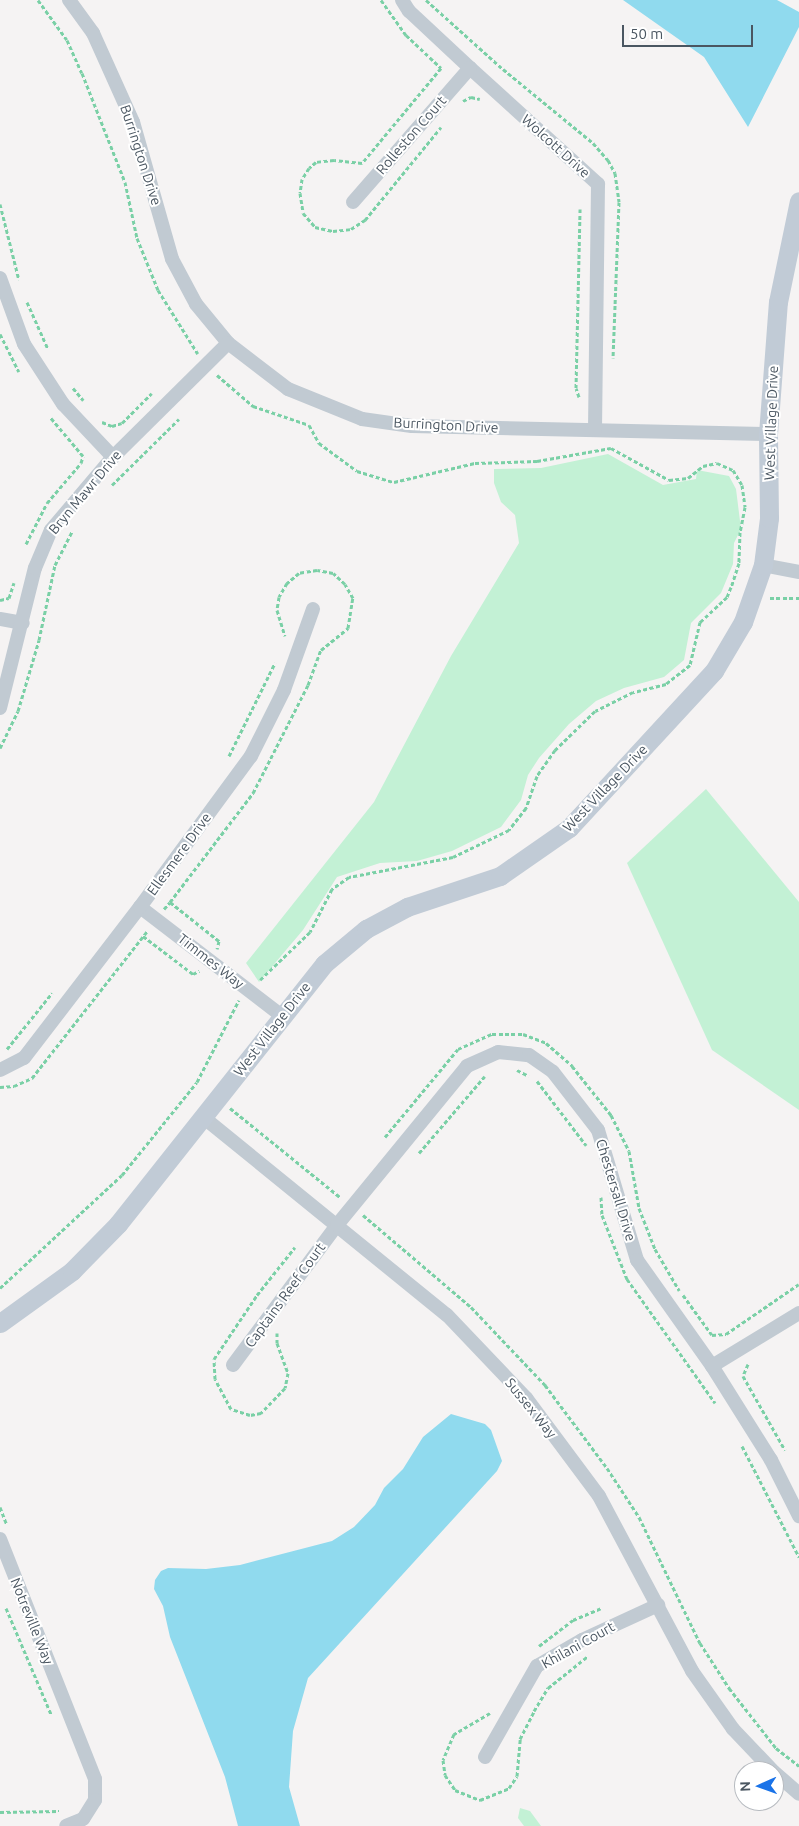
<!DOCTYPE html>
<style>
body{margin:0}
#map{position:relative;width:799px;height:1826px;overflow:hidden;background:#f5f3f3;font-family:Ubuntu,sans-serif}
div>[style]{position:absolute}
.green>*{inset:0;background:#c3f1d5}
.water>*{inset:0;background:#90daee}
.path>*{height:3px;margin-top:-1.5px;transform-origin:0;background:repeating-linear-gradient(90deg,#7ad0a6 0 4px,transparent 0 6.5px)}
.street>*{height:14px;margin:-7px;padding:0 7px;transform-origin:7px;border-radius:7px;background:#c1cad2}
.secondary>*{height:19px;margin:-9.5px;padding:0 9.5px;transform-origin:9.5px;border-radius:9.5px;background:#c1cbd6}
span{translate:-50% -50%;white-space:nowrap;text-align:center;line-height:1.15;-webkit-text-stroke:4px #fff;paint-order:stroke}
.street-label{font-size:14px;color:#4a5661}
.north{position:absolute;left:734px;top:1761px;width:50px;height:50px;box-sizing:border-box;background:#fff;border:1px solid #b7bbc0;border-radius:50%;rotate:268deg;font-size:14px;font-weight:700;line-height:20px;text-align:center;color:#4a5661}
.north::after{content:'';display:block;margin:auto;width:18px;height:22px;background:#1a73e8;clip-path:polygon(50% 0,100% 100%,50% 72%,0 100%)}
.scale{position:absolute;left:622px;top:25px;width:131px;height:22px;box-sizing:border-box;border:2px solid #4a5661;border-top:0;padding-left:6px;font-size:15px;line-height:18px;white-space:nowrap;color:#4a5661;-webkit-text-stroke:4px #fff;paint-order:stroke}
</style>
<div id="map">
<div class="green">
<div style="clip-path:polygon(608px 454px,663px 485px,696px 479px,697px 470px,729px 476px,736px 489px,741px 529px,734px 543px,733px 564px,721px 593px,691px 623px,684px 660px,664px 677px,624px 688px,596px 701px,569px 724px,539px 758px,528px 775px,521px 800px,501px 827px,452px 851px,417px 861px,380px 863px,337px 877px,303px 930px,259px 982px,246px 963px,374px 802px,451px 656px,519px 543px,515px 515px,501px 502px,494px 483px,494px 469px,541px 468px)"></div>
<div style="clip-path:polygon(706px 789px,799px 902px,799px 1110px,712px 1050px,627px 863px)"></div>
<div style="clip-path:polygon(520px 1808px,530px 1811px,541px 1826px,524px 1826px,518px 1818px)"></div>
</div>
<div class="water">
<div style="clip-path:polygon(623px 0,777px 0,799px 12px,799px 27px,748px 127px,704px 57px)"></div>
<div style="clip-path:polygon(451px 1414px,485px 1424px,491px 1430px,502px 1461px,497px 1471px,308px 1678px,293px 1731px,289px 1787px,300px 1826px,238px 1826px,225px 1777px,170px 1637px,163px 1606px,154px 1589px,155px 1580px,161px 1571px,168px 1568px,206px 1569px,240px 1565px,332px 1541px,354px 1527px,375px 1505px,384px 1488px,403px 1469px,423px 1437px)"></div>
</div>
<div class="path">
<div style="left:38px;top:0;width:49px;rotate:54.1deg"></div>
<div style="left:67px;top:40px;width:36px;rotate:66deg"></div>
<div style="left:82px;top:73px;width:117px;rotate:68.5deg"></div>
<div style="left:125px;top:182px;width:57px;rotate:77.9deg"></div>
<div style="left:137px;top:238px;width:56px;rotate:68deg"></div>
<div style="left:158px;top:290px;width:75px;rotate:58deg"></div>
<div style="left:381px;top:0;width:43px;rotate:54.5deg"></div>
<div style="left:406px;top:35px;width:48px;rotate:43.3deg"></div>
<div style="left:441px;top:68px;width:124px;rotate:129.7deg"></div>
<div style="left:362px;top:163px;width:28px;rotate:-174deg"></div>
<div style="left:334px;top:160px;width:18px;rotate:174deg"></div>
<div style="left:316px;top:162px;width:9px;rotate:139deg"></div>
<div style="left:309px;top:168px;width:13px;rotate:122deg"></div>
<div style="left:302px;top:179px;width:14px;rotate:98deg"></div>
<div style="left:300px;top:193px;width:20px;rotate:81deg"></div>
<div style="left:303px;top:213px;width:18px;rotate:49deg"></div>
<div style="left:315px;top:227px;width:18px;rotate:13deg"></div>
<div style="left:333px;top:231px;width:18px;rotate:-6deg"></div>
<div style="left:351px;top:229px;width:17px;rotate:-33deg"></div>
<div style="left:365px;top:220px;width:120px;rotate:-50.7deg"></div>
<div style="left:426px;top:0;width:103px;rotate:41.9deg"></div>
<div style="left:503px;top:69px;width:117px;rotate:39.4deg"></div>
<div style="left:593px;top:143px;width:23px;rotate:49deg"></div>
<div style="left:608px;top:160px;width:15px;rotate:62deg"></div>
<div style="left:615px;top:173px;width:29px;rotate:82deg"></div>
<div style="left:619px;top:202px;width:156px;rotate:92.2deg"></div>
<div style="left:463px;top:101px;width:9px;rotate:-27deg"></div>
<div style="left:471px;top:97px;width:9px;rotate:13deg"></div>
<div style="left:0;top:204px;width:78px;rotate:76deg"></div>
<div style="left:27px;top:302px;width:51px;rotate:65.9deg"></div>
<div style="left:0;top:334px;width:42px;rotate:63.4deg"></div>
<div style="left:217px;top:375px;width:48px;rotate:40.7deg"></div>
<div style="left:253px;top:406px;width:59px;rotate:18.7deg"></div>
<div style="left:309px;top:425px;width:21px;rotate:61deg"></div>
<div style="left:319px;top:443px;width:47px;rotate:36.4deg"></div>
<div style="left:357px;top:471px;width:39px;rotate:17deg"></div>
<div style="left:394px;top:482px;width:83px;rotate:-13.2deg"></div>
<div style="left:475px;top:463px;width:62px;rotate:-1.8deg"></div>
<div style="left:537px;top:461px;width:75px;rotate:-10deg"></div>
<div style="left:611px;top:448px;width:66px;rotate:28.9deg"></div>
<div style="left:669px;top:480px;width:19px;rotate:-6deg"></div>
<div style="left:688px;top:478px;width:19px;rotate:-39deg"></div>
<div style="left:703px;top:466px;width:14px;rotate:-12deg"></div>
<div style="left:717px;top:463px;width:17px;rotate:24deg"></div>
<div style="left:733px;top:470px;width:17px;rotate:59deg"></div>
<div style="left:742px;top:485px;width:22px;rotate:82deg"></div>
<div style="left:745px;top:507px;width:25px;rotate:101deg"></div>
<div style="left:740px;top:532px;width:31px;rotate:92deg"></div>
<div style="left:739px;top:563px;width:25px;rotate:108deg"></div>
<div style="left:731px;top:587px;width:11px;rotate:112deg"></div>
<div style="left:727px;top:597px;width:37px;rotate:137deg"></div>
<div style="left:700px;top:622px;width:44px;rotate:103.1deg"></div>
<div style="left:690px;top:665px;width:31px;rotate:142deg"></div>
<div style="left:666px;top:684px;width:34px;rotate:166deg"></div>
<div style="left:633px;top:692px;width:42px;rotate:153.4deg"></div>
<div style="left:595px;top:711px;width:56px;rotate:135.7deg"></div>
<div style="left:555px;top:750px;width:32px;rotate:125deg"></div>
<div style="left:537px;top:776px;width:34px;rotate:109deg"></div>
<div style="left:526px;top:808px;width:28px;rotate:128deg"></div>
<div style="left:509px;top:830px;width:62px;rotate:154.3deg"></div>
<div style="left:453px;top:857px;width:106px;rotate:169.1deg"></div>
<div style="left:349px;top:877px;width:21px;rotate:145deg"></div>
<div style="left:332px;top:889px;width:48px;rotate:117.1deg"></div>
<div style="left:310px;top:932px;width:69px;rotate:136.2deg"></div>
<div style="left:73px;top:388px;width:16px;rotate:50deg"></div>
<div style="left:579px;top:397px;width:9px;rotate:-108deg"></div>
<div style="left:576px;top:388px;width:179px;rotate:-88.7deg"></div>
<div style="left:102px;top:422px;width:11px;rotate:22deg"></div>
<div style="left:112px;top:426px;width:10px;rotate:-17deg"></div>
<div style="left:122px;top:423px;width:42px;rotate:-45deg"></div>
<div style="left:112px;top:485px;width:94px;rotate:-44.6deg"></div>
<div style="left:26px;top:544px;width:46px;rotate:-62.9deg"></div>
<div style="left:47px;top:503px;width:52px;rotate:-49.6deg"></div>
<div style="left:81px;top:463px;width:7px;rotate:-74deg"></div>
<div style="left:83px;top:456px;width:50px;rotate:-130.1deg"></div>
<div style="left:770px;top:598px;width:29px"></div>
<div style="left:0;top:600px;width:9px;rotate:-13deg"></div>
<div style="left:9px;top:598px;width:16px;rotate:-72deg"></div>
<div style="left:0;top:748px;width:41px;rotate:-64.1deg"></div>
<div style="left:18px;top:711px;width:74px;rotate:-73.5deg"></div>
<div style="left:39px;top:640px;width:77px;rotate:-78deg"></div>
<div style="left:55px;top:565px;width:38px;rotate:-63deg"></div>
<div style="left:229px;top:756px;width:104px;rotate:-63.7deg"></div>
<div style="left:170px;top:902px;width:137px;rotate:-52.7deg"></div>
<div style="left:253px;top:793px;width:121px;rotate:-63deg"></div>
<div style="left:308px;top:685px;width:37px;rotate:-70deg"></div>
<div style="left:321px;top:650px;width:35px;rotate:-39deg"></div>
<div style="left:348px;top:628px;width:30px;rotate:-81deg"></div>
<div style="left:353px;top:598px;width:16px;rotate:-120deg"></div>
<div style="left:345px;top:584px;width:16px;rotate:-137deg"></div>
<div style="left:333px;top:573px;width:16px;rotate:-169deg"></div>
<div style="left:317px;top:570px;width:18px;rotate:171deg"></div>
<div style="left:299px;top:573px;width:16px;rotate:140deg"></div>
<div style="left:287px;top:583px;width:16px;rotate:120deg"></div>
<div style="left:279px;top:597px;width:13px;rotate:99deg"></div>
<div style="left:277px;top:610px;width:27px;rotate:73deg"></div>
<div style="left:164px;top:909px;width:9px;rotate:-49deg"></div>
<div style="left:170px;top:902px;width:63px;rotate:38.5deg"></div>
<div style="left:219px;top:941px;width:8px;rotate:104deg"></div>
<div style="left:143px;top:936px;width:63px;rotate:37.2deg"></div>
<div style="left:193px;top:974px;width:7px;rotate:-27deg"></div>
<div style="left:7px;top:1049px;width:72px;rotate:-51.2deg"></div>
<div style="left:517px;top:1070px;width:13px;rotate:27deg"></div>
<div style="left:537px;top:1081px;width:81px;rotate:52.6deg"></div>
<div style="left:0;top:1087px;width:14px;rotate:-4deg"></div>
<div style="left:14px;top:1086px;width:20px;rotate:-24deg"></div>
<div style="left:32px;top:1078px;width:188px;rotate:-51.9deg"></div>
<div style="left:230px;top:1108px;width:141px;rotate:39deg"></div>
<div style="left:385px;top:1137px;width:114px;rotate:-50.3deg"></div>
<div style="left:458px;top:1049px;width:37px;rotate:-24deg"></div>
<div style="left:492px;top:1034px;width:31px"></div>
<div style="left:523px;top:1034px;width:25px;rotate:21deg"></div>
<div style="left:546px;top:1043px;width:35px;rotate:41deg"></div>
<div style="left:572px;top:1066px;width:63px;rotate:51.5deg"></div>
<div style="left:611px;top:1115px;width:40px;rotate:63.4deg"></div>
<div style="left:629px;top:1151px;width:58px;rotate:80deg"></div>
<div style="left:639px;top:1208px;width:44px;rotate:68.7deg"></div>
<div style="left:655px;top:1249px;width:48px;rotate:59.7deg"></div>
<div style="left:419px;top:1153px;width:101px;rotate:-49.4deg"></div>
<div style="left:601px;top:1197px;width:18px;rotate:87deg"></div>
<div style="left:602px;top:1215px;width:69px;rotate:68.7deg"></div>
<div style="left:627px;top:1279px;width:152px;rotate:54.6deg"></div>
<div style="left:363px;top:1215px;width:142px;rotate:40.4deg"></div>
<div style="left:471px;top:1307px;width:108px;rotate:46.5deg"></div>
<div style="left:545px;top:1385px;width:104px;rotate:53.2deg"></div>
<div style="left:607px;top:1468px;width:59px;rotate:56.9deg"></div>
<div style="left:639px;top:1517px;width:140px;rotate:64.2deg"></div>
<div style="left:700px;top:1643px;width:54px;rotate:57.2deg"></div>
<div style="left:729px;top:1688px;width:76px;rotate:51.9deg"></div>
<div style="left:776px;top:1748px;width:29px;rotate:38deg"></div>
<div style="left:0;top:1288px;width:166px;rotate:-42.8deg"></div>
<div style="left:122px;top:1175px;width:119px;rotate:-51.1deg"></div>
<div style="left:197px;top:1082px;width:92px;rotate:-62.9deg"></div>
<div style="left:683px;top:1295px;width:49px;rotate:54.1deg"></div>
<div style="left:712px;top:1335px;width:14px;rotate:-4deg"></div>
<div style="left:726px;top:1334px;width:88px;rotate:-34.4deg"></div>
<div style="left:277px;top:1333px;width:10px;rotate:90deg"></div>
<div style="left:277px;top:1343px;width:32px;rotate:70deg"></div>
<div style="left:288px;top:1373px;width:15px;rotate:101deg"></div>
<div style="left:285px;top:1388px;width:35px;rotate:134deg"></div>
<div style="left:261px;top:1413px;width:11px;rotate:170deg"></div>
<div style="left:250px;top:1415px;width:20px;rotate:-162deg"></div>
<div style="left:231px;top:1409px;width:34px;rotate:-118deg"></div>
<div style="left:215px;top:1379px;width:20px;rotate:-93deg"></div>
<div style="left:214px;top:1359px;width:77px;rotate:-56.1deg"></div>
<div style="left:257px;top:1295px;width:61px;rotate:-51.6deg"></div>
<div style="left:748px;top:1364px;width:13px;rotate:113deg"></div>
<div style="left:743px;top:1376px;width:85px;rotate:60.4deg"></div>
<div style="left:742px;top:1446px;width:125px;rotate:62.8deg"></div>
<div style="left:0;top:1507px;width:19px;rotate:69deg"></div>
<div style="left:6px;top:1608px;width:115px;rotate:67deg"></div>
<div style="left:539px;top:1646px;width:43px;rotate:-37.4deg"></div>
<div style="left:573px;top:1620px;width:30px;rotate:-23deg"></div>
<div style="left:490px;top:1713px;width:42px;rotate:149.7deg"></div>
<div style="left:454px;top:1734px;width:28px;rotate:113deg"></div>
<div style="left:443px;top:1760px;width:15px;rotate:82deg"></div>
<div style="left:445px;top:1775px;width:18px;rotate:56deg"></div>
<div style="left:455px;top:1790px;width:27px;rotate:22deg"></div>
<div style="left:480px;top:1800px;width:31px;rotate:-22deg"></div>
<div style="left:509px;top:1788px;width:14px;rotate:-56deg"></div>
<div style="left:517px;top:1776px;width:37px;rotate:-85deg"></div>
<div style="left:520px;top:1739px;width:31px;rotate:-63deg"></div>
<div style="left:534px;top:1711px;width:27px;rotate:-59deg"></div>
<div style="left:548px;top:1688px;width:51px;rotate:-38.7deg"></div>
<div style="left:0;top:1812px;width:59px;rotate:-1deg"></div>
</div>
<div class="street">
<div style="left:69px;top:0;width:41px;rotate:54deg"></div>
<div style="left:93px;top:33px;width:98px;rotate:65.8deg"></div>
<div style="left:133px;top:122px;width:142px;rotate:74.1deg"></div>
<div style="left:172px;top:259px;width:51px;rotate:61.9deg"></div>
<div style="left:196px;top:304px;width:50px;rotate:50.6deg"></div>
<div style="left:228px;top:343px;width:76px;rotate:37.5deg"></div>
<div style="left:288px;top:389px;width:80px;rotate:22.1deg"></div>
<div style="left:362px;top:419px;width:50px;rotate:8deg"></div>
<div style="left:412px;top:426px;width:356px;rotate:1.3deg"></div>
<div style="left:402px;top:0;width:13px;rotate:58deg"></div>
<div style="left:409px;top:11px;width:83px;rotate:43.1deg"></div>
<div style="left:470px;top:68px;width:173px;rotate:42.2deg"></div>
<div style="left:598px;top:184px;width:246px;rotate:90.7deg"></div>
<div style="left:353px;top:202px;width:178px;rotate:-48.9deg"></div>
<div style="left:0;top:278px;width:70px;rotate:70deg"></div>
<div style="left:24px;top:344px;width:72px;rotate:57deg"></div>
<div style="left:63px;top:404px;width:73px;rotate:46.7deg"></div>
<div style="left:763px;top:565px;width:37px;rotate:11deg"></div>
<div style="left:0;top:619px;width:23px;rotate:10deg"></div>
<div style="left:0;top:708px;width:144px;rotate:-76deg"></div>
<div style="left:35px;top:568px;width:41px;rotate:-67.2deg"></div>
<div style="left:51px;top:530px;width:96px;rotate:-49.7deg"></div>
<div style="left:113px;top:457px;width:162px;rotate:-44.7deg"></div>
<div style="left:140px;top:907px;width:179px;rotate:37.5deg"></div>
<div style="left:0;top:1070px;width:27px;rotate:-27deg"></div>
<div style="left:24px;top:1058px;width:190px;rotate:-52.5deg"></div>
<div style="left:140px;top:907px;width:187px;rotate:-53.7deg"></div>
<div style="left:251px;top:756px;width:74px;rotate:-63.4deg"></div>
<div style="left:284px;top:690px;width:86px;rotate:-70.3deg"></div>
<div style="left:203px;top:1117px;width:314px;rotate:39.1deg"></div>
<div style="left:447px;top:1315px;width:115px;rotate:46.4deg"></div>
<div style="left:526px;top:1398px;width:122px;rotate:53.3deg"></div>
<div style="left:599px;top:1496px;width:198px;rotate:62deg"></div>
<div style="left:692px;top:1671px;width:71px;rotate:54.7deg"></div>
<div style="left:733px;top:1729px;width:58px;rotate:46.4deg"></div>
<div style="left:233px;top:1365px;width:174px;rotate:-53.4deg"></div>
<div style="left:337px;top:1225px;width:205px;rotate:-50.7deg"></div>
<div style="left:467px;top:1066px;width:34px;rotate:-24deg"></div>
<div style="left:498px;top:1052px;width:31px;rotate:6deg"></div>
<div style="left:529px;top:1055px;width:29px;rotate:35deg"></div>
<div style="left:553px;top:1072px;width:73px;rotate:52.2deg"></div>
<div style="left:598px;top:1130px;width:136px;rotate:73.3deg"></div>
<div style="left:637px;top:1260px;width:130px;rotate:54.7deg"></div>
<div style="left:712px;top:1366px;width:111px;rotate:57.9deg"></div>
<div style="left:771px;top:1460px;width:63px;rotate:63.4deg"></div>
<div style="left:712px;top:1366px;width:102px;rotate:-31.3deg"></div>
<div style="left:0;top:1539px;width:258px;rotate:68.4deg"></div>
<div style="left:95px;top:1779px;width:21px;rotate:90deg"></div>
<div style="left:95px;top:1800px;width:22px;rotate:122deg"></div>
<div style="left:83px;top:1819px;width:18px;rotate:158deg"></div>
<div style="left:485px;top:1757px;width:105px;rotate:-60.3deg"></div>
<div style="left:537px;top:1666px;width:52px;rotate:-30deg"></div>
<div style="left:582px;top:1640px;width:84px;rotate:-24.7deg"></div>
<div style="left:774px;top:1772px;width:33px;rotate:41deg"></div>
</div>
<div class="secondary">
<div style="left:0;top:1323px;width:89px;rotate:-35.8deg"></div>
<div style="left:72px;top:1271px;width:66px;rotate:-45.6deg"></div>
<div style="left:118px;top:1224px;width:332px;rotate:-51.6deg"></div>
<div style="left:324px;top:964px;width:55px;rotate:-39.8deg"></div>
<div style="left:366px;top:929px;width:47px;rotate:-28.2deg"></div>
<div style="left:407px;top:907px;width:98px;rotate:-18.4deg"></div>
<div style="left:500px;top:876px;width:84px;rotate:-34.8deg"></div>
<div style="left:569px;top:828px;width:214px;rotate:-47.3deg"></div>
<div style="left:714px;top:671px;width:57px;rotate:-59.4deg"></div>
<div style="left:743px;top:622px;width:60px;rotate:-70.7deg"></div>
<div style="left:763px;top:565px;width:47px;rotate:-82.7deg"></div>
<div style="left:769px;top:518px;width:84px;rotate:-90.7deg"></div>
<div style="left:768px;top:434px;width:132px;rotate:-85.7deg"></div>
<div style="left:778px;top:302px;width:103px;rotate:-78.3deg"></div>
</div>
<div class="street-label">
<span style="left:411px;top:135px;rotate:-49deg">Rolleston Court</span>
<span style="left:556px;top:146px;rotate:42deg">Wolcott Drive</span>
<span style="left:141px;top:155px;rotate:72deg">Burrington Drive</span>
<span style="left:771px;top:423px;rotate:-88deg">West Village Drive</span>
<span style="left:446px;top:425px;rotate:3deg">Burrington Drive</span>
<span style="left:85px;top:492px;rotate:-50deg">Bryn Mawr Drive</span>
<span style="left:605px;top:788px;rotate:-46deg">West Village Drive</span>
<span style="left:179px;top:854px;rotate:-54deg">Ellesmere Drive</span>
<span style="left:211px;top:961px;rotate:38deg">Timmes Way</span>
<span style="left:272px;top:1029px;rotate:-52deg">West Village Drive</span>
<span style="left:616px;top:1190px;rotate:73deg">Chestersall Drive</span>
<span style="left:285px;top:1295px;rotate:-54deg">Captains Reef Court</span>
<span style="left:531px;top:1408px;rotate:51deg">Sussex Way</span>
<span style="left:32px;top:1621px;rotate:68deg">Notreville Way</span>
<span style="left:578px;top:1645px;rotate:-29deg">Khilani Court</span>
</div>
<div class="north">N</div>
<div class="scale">50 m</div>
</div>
